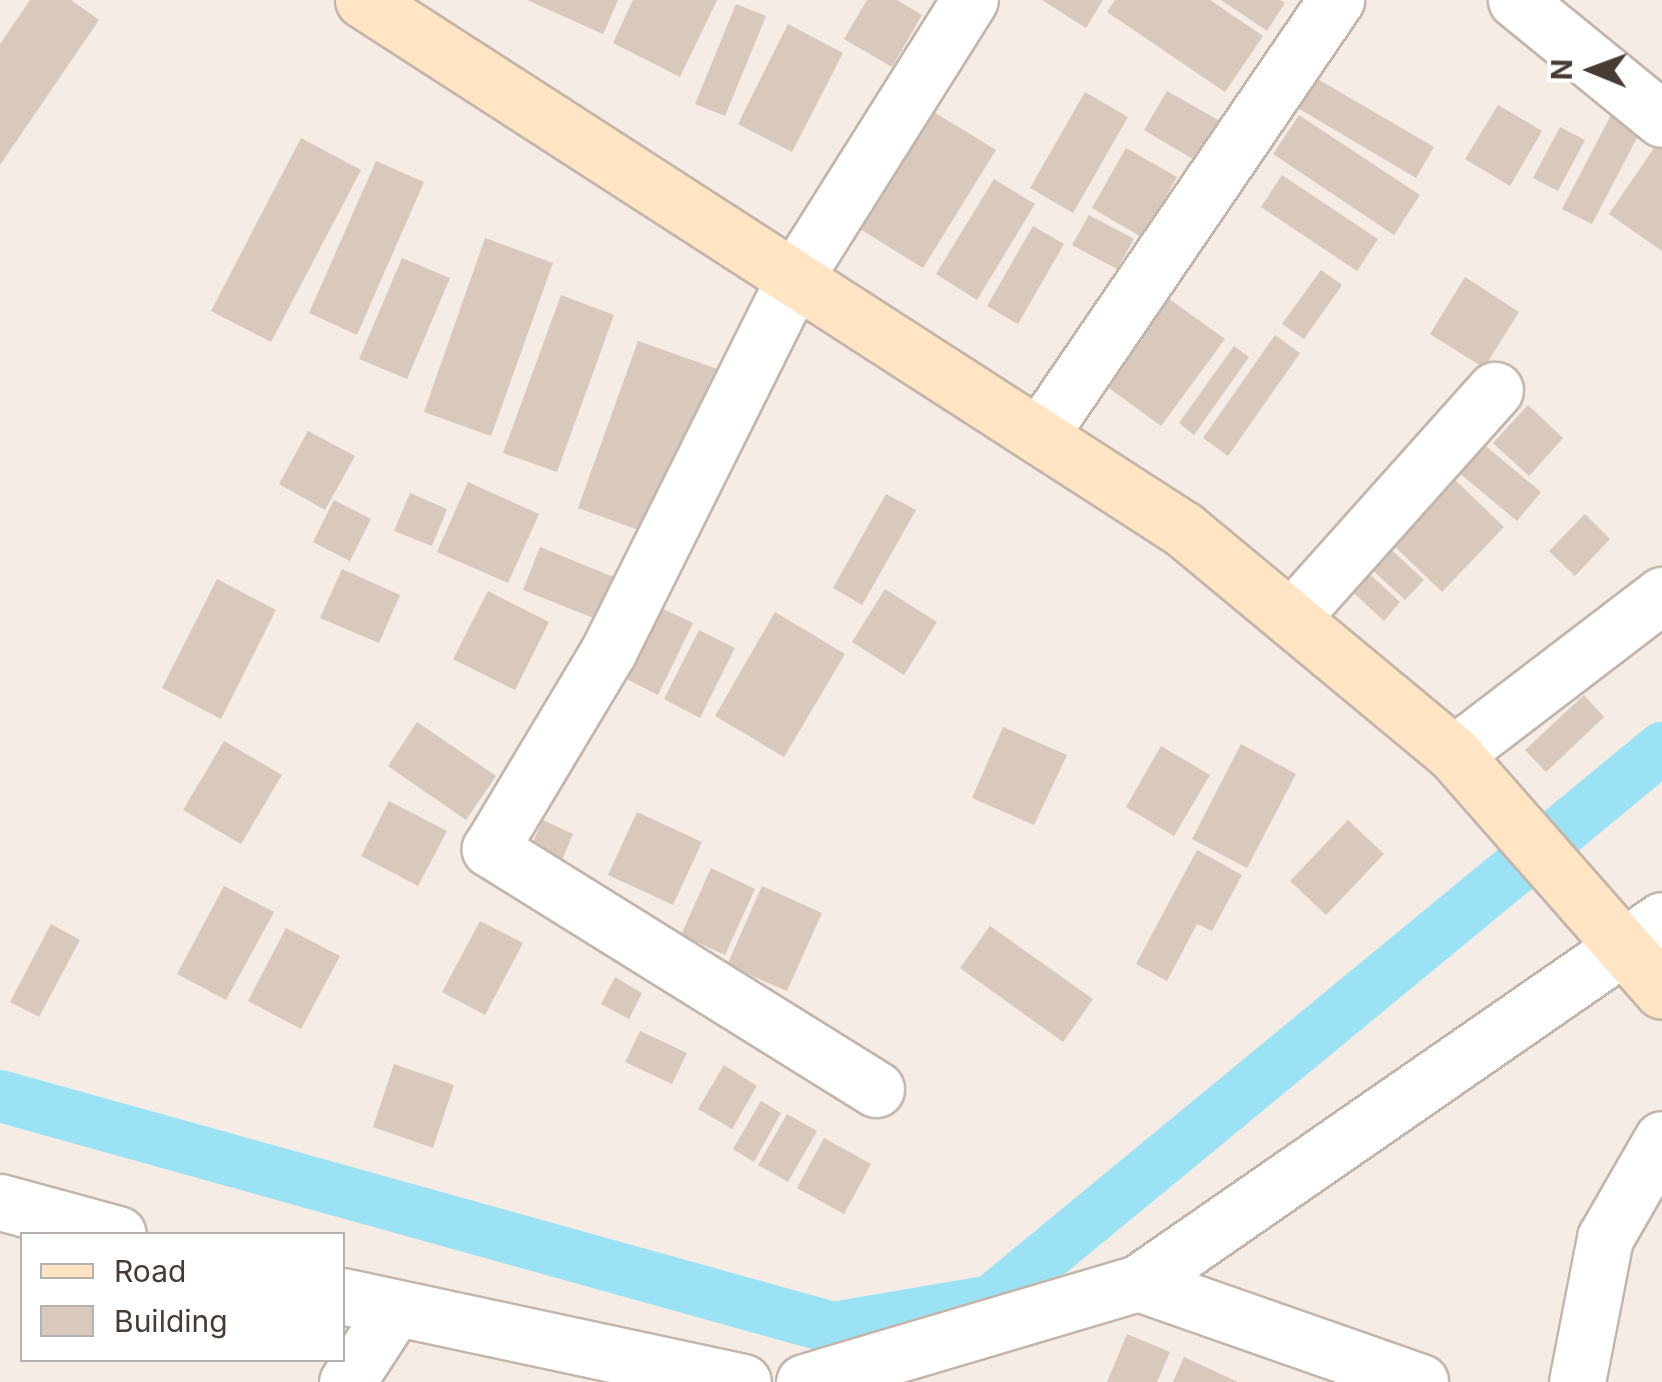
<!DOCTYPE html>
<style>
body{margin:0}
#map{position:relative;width:1662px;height:1382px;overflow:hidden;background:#f4ece5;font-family:Inter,sans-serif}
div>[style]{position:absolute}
.canal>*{height:52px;margin:-26px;padding:0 26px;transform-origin:26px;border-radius:26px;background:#9ce2f5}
.building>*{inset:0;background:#d9c8bc}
.roads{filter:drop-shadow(2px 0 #c3b5aa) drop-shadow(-2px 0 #c3b5aa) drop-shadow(0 2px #c3b5aa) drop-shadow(0 -2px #c3b5aa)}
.minor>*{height:55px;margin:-27.5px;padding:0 27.5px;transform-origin:27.5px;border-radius:27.5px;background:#fff}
.secondary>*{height:55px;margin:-27.5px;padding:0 27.5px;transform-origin:27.5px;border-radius:27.5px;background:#ffe5c3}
span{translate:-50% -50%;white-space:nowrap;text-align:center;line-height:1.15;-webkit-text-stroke:10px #fff;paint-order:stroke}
.legend{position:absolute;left:20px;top:1232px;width:325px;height:130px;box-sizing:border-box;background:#fff;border:2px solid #b5b1ae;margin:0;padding:12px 18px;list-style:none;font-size:30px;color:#463c34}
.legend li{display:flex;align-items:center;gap:20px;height:50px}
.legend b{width:50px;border:2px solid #b5b1ae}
.north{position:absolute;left:1542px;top:20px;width:100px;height:100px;-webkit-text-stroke:8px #fff;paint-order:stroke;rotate:271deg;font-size:28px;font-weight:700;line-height:40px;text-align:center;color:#463c34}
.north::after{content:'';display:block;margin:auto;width:35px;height:45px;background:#463c34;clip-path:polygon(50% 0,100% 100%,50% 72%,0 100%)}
</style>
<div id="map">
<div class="canal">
<div style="left:0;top:1096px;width:865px;rotate:15.56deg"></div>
<div style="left:833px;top:1328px;width:160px;rotate:-9.7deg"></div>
<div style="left:991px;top:1301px;width:870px;rotate:-39.49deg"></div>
</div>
<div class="building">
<div style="clip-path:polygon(30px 0,71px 0,99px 20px,0 165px,0 44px)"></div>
<div style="clip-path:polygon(527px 0,618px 0,603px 34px)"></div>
<div style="clip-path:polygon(633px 0,717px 0,680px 77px,613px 43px)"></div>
<div style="clip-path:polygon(867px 0,897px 0,922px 15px,892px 67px,844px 39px)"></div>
<div style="clip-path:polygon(1042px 0,1103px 0,1086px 28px)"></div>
<div style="clip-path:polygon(1115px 0,1210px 0,1263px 36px,1225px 92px,1107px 12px)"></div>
<div style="clip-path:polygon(1221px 0,1280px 0,1285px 3px,1267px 31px)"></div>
<div style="clip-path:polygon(736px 4px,766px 16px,725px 116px,695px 104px)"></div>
<div style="clip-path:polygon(788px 24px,843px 53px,792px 152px,738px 124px)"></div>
<div style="clip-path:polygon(1314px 77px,1434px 147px,1416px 178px,1296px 107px)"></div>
<div style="clip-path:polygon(1167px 91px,1220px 121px,1196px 161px,1144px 130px)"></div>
<div style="clip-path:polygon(1085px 92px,1128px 117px,1073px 213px,1030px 188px)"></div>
<div style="clip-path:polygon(1498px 105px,1542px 131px,1510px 186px,1465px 159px)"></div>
<div style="clip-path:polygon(934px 112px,996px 150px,923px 268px,860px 229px)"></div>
<div style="clip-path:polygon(1299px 115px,1420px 195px,1394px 235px,1273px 154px)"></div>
<div style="clip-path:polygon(1611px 115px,1641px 130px,1592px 224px,1562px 209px)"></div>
<div style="clip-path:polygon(1560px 127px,1585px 140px,1558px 191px,1533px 178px)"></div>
<div style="clip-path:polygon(301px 138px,361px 170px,271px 342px,211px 311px)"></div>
<div style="clip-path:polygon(1658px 142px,1662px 144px,1662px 251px,1609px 214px)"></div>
<div style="clip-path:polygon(1126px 148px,1177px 177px,1143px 238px,1092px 208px)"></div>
<div style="clip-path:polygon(376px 161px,424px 182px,357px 335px,309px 313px)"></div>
<div style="clip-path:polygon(1282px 175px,1378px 239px,1357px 271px,1261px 207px)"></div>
<div style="clip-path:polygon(994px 179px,1035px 204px,977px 300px,936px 274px)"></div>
<div style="clip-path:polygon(1089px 215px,1134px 239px,1117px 269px,1072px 245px)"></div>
<div style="clip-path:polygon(1033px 226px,1064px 244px,1018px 324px,987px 306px)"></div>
<div style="clip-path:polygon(485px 238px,553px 263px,491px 436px,424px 412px)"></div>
<div style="clip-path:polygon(402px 258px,450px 278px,407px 379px,359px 359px)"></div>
<div style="clip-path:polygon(1321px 270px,1342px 285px,1304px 339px,1282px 324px)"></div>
<div style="clip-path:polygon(1465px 277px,1519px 312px,1484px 368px,1430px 334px)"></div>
<div style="clip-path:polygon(561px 295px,614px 315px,557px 472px,503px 453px)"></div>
<div style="clip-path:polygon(1168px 298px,1225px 339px,1161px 426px,1105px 385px)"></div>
<div style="clip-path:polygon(1275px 335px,1300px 353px,1228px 456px,1203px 438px)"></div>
<div style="clip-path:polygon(638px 341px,723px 371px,663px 539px,578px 508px)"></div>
<div style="clip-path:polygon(1234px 346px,1249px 357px,1194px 435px,1179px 423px)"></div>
<div style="clip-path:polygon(1528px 405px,1563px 438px,1529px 476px,1493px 443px)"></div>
<div style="clip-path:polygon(308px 431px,355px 456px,325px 510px,279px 484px)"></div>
<div style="clip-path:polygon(1482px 443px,1541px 492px,1517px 521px,1457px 471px)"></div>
<div style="clip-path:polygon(1451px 476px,1504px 527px,1442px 592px,1389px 541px)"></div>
<div style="clip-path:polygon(468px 482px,539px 514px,508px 583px,437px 552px)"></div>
<div style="clip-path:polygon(410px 493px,447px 509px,432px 546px,394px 531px)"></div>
<div style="clip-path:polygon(886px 494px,916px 510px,862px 605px,833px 588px)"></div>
<div style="clip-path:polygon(334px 500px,371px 519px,350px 561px,313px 542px)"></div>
<div style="clip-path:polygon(1585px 514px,1610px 539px,1575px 576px,1549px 551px)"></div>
<div style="clip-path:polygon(1386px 545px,1424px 580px,1405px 600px,1368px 566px)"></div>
<div style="clip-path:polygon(540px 547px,633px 585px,616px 627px,523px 590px)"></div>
<div style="clip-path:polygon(1362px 567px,1400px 602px,1384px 621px,1345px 585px)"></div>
<div style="clip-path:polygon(342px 569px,400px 595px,379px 643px,320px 618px)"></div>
<div style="clip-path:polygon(217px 579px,276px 610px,221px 719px,162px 688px)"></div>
<div style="clip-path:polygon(885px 589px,937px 622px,904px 675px,852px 642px)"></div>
<div style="clip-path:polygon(488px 591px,549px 622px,515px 690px,453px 659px)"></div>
<div style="clip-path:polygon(653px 604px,693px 623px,658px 695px,619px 675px)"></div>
<div style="clip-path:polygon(775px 612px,845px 654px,784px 757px,715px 716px)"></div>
<div style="clip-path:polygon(699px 630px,735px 648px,700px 718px,664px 699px)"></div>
<div style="clip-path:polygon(1584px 695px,1604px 717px,1546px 772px,1525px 750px)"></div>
<div style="clip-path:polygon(417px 722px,496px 776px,466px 820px,388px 766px)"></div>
<div style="clip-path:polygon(1003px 727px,1067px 755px,1034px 825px,972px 798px)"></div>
<div style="clip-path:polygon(224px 741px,282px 775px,241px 844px,183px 810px)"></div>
<div style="clip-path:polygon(1241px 744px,1296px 774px,1247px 868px,1192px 839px)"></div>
<div style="clip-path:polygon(1161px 746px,1210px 775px,1174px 836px,1126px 807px)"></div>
<div style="clip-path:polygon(389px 801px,447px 831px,418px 886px,361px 856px)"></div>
<div style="clip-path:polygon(637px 812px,702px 842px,673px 905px,608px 875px)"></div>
<div style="clip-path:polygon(543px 820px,573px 834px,562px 860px,531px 846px)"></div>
<div style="clip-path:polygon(1348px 820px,1384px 854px,1326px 915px,1290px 881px)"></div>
<div style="clip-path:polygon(1197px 850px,1242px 875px,1212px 931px,1197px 924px,1167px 981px,1136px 964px)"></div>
<div style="clip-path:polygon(711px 868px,755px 889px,725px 955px,681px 935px)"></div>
<div style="clip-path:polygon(224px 886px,274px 912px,226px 1000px,177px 974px)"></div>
<div style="clip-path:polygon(762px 886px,822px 913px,787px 991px,727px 965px)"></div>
<div style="clip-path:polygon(480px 921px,523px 943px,485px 1015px,442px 992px)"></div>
<div style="clip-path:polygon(51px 924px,80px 940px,39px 1017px,10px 1002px)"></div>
<div style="clip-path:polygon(990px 926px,1093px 999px,1063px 1042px,960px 968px)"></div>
<div style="clip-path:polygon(286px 928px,340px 956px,301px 1029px,248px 1001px)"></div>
<div style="clip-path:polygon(615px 977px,642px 993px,629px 1019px,601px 1004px)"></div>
<div style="clip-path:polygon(640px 1031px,687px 1053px,672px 1084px,625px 1062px)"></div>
<div style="clip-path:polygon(394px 1064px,454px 1085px,433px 1148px,373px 1127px)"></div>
<div style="clip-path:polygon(724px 1065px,757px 1086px,732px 1129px,698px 1109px)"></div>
<div style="clip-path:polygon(761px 1101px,781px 1113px,754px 1162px,733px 1149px)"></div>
<div style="clip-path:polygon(787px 1114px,817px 1131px,788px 1182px,758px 1165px)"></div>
<div style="clip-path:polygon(824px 1138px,871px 1164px,844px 1214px,797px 1188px)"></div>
<div style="clip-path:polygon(1127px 1334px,1170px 1352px,1157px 1382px,1107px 1382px)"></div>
<div style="clip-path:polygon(1184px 1357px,1238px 1382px,1173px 1382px)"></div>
</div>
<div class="roads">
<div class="minor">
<div style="left:1516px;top:0;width:188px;rotate:39.2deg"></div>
<div style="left:1039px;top:436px;width:528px;rotate:-55.74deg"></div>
<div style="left:1291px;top:618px;width:306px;rotate:-48.2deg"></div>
<div style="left:1454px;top:754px;width:262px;rotate:-37.4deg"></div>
<div style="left:876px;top:1089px;width:455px;rotate:-148.1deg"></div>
<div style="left:490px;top:849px;width:230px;rotate:-59.1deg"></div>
<div style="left:608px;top:652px;width:417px;rotate:-63.5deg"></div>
<div style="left:794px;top:279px;width:330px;rotate:-57.8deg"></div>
<div style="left:0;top:1202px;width:122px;rotate:15.2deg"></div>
<div style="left:1138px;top:1283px;width:299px;rotate:19.3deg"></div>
<div style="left:342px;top:1296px;width:410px;rotate:12.1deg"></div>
<div style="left:347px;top:1382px;width:86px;rotate:-56.9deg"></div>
<div style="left:804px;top:1382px;width:348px;rotate:-16.5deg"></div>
<div style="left:1138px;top:1283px;width:637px;rotate:-34.71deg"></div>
<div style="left:1577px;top:1382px;width:147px;rotate:-79deg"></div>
<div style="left:1605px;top:1238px;width:114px;rotate:-60.1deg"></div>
</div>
<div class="secondary">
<div style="left:363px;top:0;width:976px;rotate:32.83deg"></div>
<div style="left:1183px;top:529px;width:352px;rotate:39.7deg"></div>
<div style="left:1454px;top:754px;width:315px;rotate:48.7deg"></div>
</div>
</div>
<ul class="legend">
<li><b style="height:12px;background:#ffe5c3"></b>Road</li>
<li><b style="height:28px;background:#d9c8bc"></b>Building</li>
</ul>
<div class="north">N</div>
</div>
